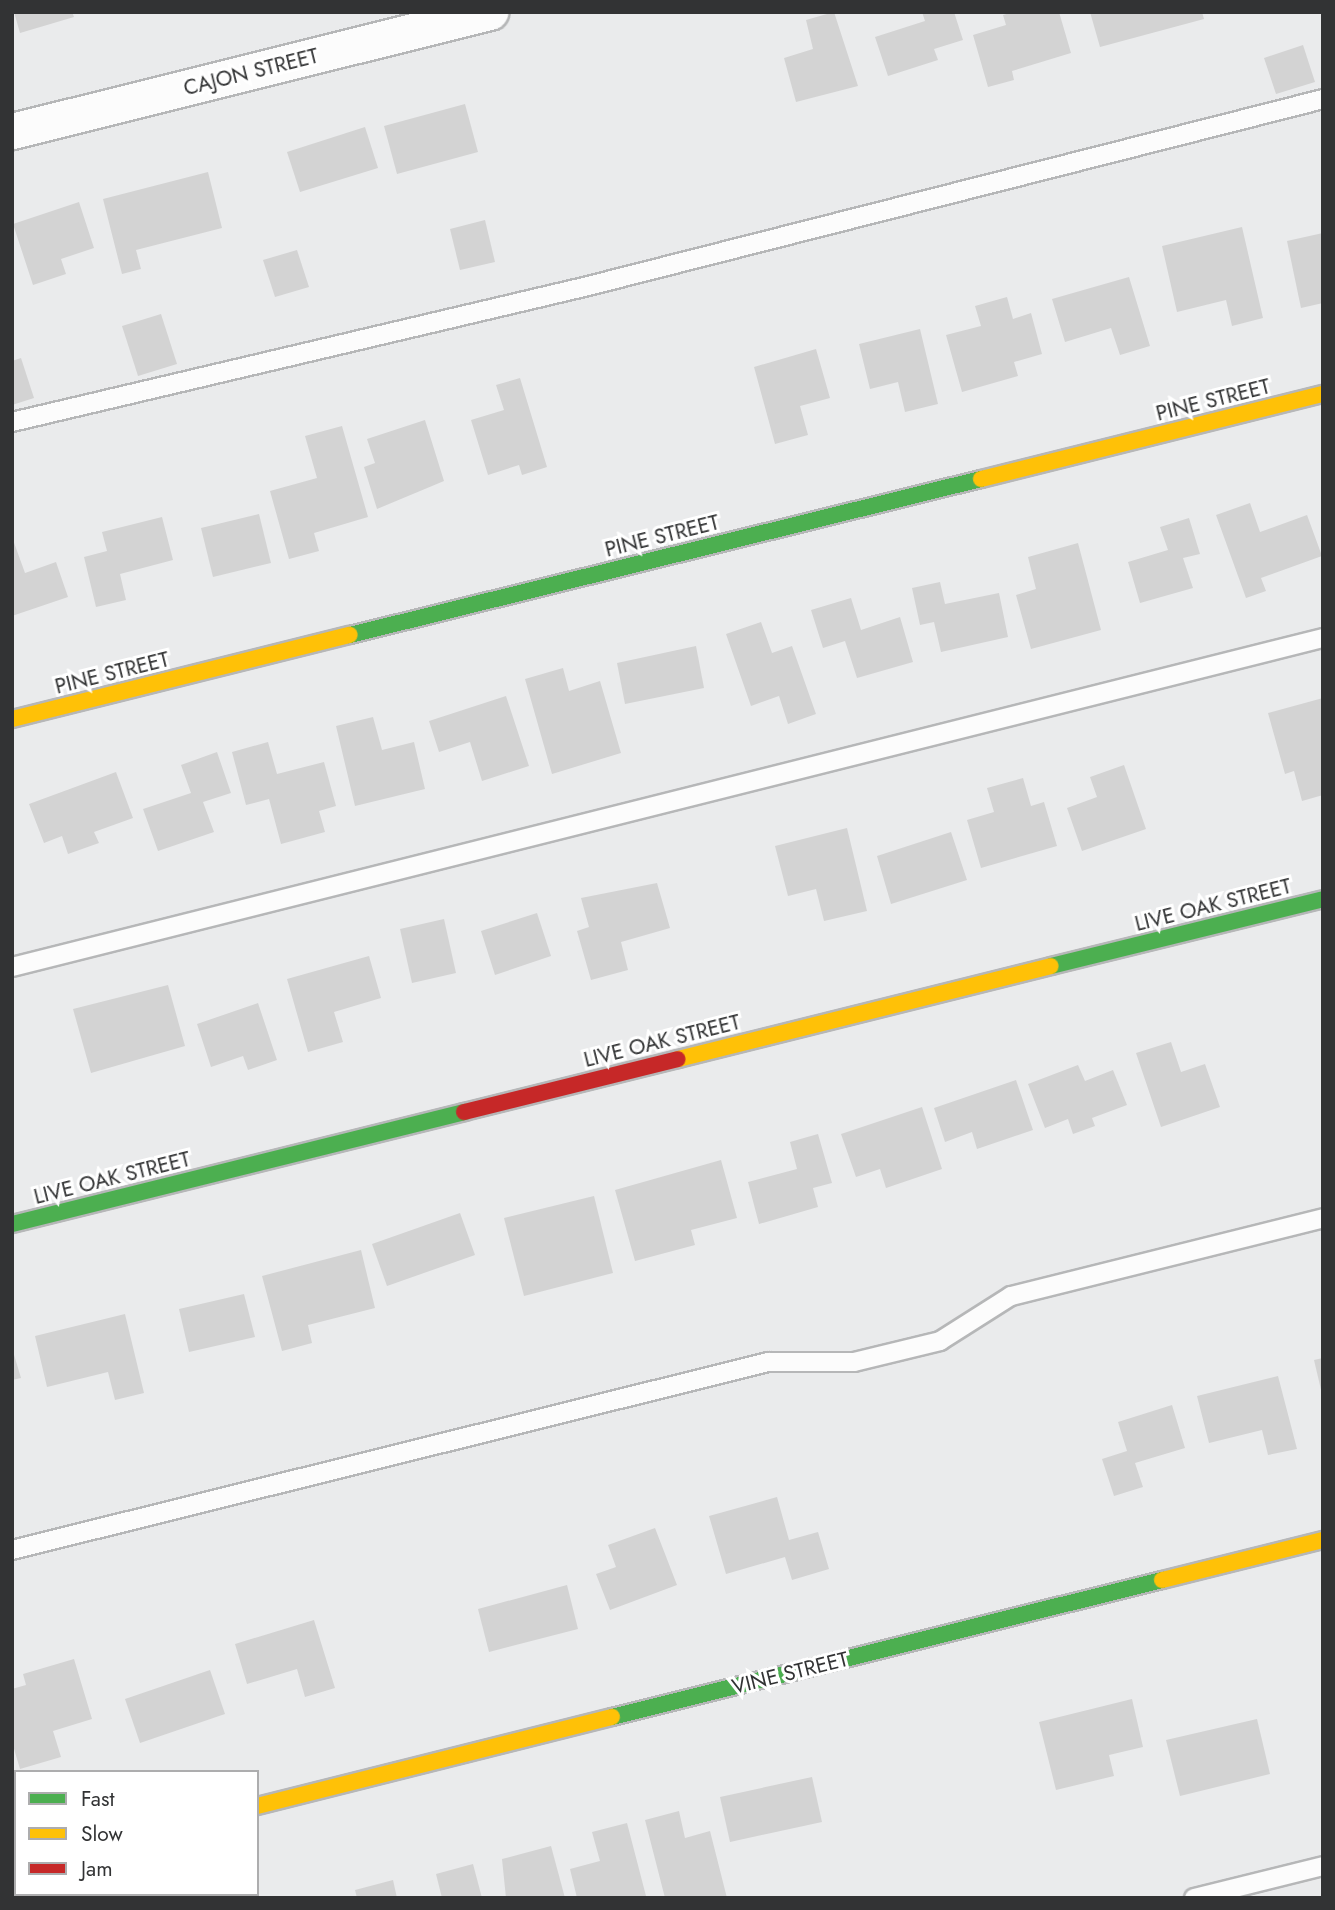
<!DOCTYPE html>
<style>
body{margin:0}
#map{position:relative;width:1335px;height:1910px;overflow:hidden;background:#eaebec;font-family:Jost,sans-serif}
div>[style]{position:absolute}
.building>*{inset:0;background:#d3d3d3}
.roads{filter:drop-shadow(2px 0 #b6b7b8) drop-shadow(-2px 0 #b6b7b8) drop-shadow(0 2px #b6b7b8) drop-shadow(0 -2px #b6b7b8)}
.lane>*{height:18px;margin:-9px;padding:0 9px;transform-origin:9px;border-radius:9px;background:#fcfcfc}
.street>*{height:35px;margin:-17.5px;padding:0 17.5px;transform-origin:17.5px;border-radius:17.5px;background:#fcfcfc}
.fast>*{height:16px;margin:-8px;padding:0 8px;transform-origin:8px;border-radius:8px;background:#4caf50}
.slow>*{height:16px;margin:-8px;padding:0 8px;transform-origin:8px;border-radius:8px;background:#ffc107}
.jam>*{height:16px;margin:-8px;padding:0 8px;transform-origin:8px;border-radius:8px;background:#c62828}
span{translate:-50% -50%;white-space:nowrap;text-align:center;line-height:1.15;-webkit-text-stroke:6px #fff;paint-order:stroke}
.street-label{font-size:21px;color:#323334}
.frame{position:absolute;inset:0;border:14px solid #323334;pointer-events:none}
.legend{position:absolute;left:14px;top:1770px;width:245px;height:126px;box-sizing:border-box;background:#fff;border:2px solid #adadae;margin:0;padding:9px 12px;list-style:none;font-size:21px;color:#323334}
.legend li{display:flex;align-items:center;gap:14px;height:35px}
.legend b{width:35px;border:2px solid #adadae}
</style>
<div id="map">
<div class="building">
<div style="clip-path:polygon(14px 12px,72px 12px,74px 17px,20px 33px)"></div>
<div style="clip-path:polygon(834px 12px,858px 86px,796px 102px,784px 58px,813px 49px,806px 20px)"></div>
<div style="clip-path:polygon(922px 12px,954px 12px,963px 40px,934px 49px,938px 60px,888px 76px,875px 37px,925px 21px)"></div>
<div style="clip-path:polygon(1013px 12px,1059px 12px,1071px 53px,1012px 71px,1014px 80px,988px 87px,973px 35px,1006px 25px,1003px 15px)"></div>
<div style="clip-path:polygon(1090px 12px,1202px 12px,1204px 19px,1100px 47px)"></div>
<div style="clip-path:polygon(1303px 45px,1315px 82px,1276px 94px,1264px 58px)"></div>
<div style="clip-path:polygon(465px 104px,478px 152px,397px 174px,384px 126px)"></div>
<div style="clip-path:polygon(365px 127px,378px 168px,300px 192px,287px 152px)"></div>
<div style="clip-path:polygon(208px 172px,222px 228px,136px 250px,141px 269px,122px 274px,103px 199px)"></div>
<div style="clip-path:polygon(79px 202px,94px 248px,61px 259px,66px 274px,33px 285px,13px 224px)"></div>
<div style="clip-path:polygon(485px 220px,495px 262px,460px 270px,450px 229px)"></div>
<div style="clip-path:polygon(1242px 227px,1263px 318px,1232px 326px,1226px 300px,1177px 312px,1162px 246px)"></div>
<div style="clip-path:polygon(1323px 233px,1323px 303px,1301px 308px,1287px 241px)"></div>
<div style="clip-path:polygon(297px 250px,309px 287px,275px 297px,263px 260px)"></div>
<div style="clip-path:polygon(1129px 277px,1150px 346px,1120px 355px,1111px 328px,1065px 342px,1052px 299px)"></div>
<div style="clip-path:polygon(1007px 297px,1013px 319px,1031px 313px,1042px 354px,1014px 362px,1018px 376px,962px 392px,946px 335px,981px 326px,975px 306px)"></div>
<div style="clip-path:polygon(161px 314px,177px 364px,138px 376px,122px 326px)"></div>
<div style="clip-path:polygon(920px 329px,938px 404px,905px 412px,898px 382px,870px 389px,859px 344px)"></div>
<div style="clip-path:polygon(816px 349px,830px 398px,800px 406px,808px 435px,775px 444px,754px 367px)"></div>
<div style="clip-path:polygon(21px 358px,34px 398px,12px 405px,12px 361px)"></div>
<div style="clip-path:polygon(520px 378px,547px 467px,522px 475px,519px 465px,488px 475px,471px 420px,504px 410px,496px 385px)"></div>
<div style="clip-path:polygon(425px 420px,444px 481px,377px 509px,364px 467px,375px 463px,367px 439px)"></div>
<div style="clip-path:polygon(342px 426px,368px 517px,314px 533px,319px 551px,289px 559px,270px 491px,317px 478px,305px 436px)"></div>
<div style="clip-path:polygon(1250px 503px,1260px 532px,1307px 515px,1322px 556px,1261px 578px,1266px 591px,1246px 598px,1216px 515px)"></div>
<div style="clip-path:polygon(259px 514px,271px 563px,213px 577px,201px 528px)"></div>
<div style="clip-path:polygon(162px 517px,173px 560px,120px 574px,126px 600px,96px 607px,84px 557px,107px 551px,102px 532px)"></div>
<div style="clip-path:polygon(1189px 518px,1200px 554px,1183px 558px,1193px 588px,1140px 603px,1128px 562px,1168px 550px,1160px 527px)"></div>
<div style="clip-path:polygon(12px 537px,25px 573px,56px 562px,68px 597px,12px 616px)"></div>
<div style="clip-path:polygon(1078px 543px,1101px 630px,1031px 649px,1016px 595px,1036px 589px,1028px 557px)"></div>
<div style="clip-path:polygon(940px 582px,945px 604px,999px 593px,1008px 637px,941px 652px,934px 622px,920px 625px,912px 588px)"></div>
<div style="clip-path:polygon(851px 598px,861px 630px,900px 617px,913px 662px,857px 678px,845px 641px,823px 648px,811px 610px)"></div>
<div style="clip-path:polygon(761px 622px,772px 653px,792px 646px,816px 714px,788px 724px,779px 696px,751px 706px,726px 634px)"></div>
<div style="clip-path:polygon(696px 646px,704px 688px,625px 704px,617px 663px)"></div>
<div style="clip-path:polygon(563px 668px,569px 691px,600px 681px,621px 753px,552px 774px,525px 679px)"></div>
<div style="clip-path:polygon(506px 696px,529px 766px,482px 781px,470px 742px,439px 752px,429px 721px)"></div>
<div style="clip-path:polygon(1323px 698px,1323px 795px,1302px 801px,1294px 771px,1285px 774px,1268px 713px)"></div>
<div style="clip-path:polygon(373px 717px,382px 750px,414px 742px,425px 789px,355px 806px,336px 726px)"></div>
<div style="clip-path:polygon(268px 742px,277px 774px,324px 762px,336px 806px,319px 811px,325px 832px,281px 844px,269px 799px,246px 805px,232px 752px)"></div>
<div style="clip-path:polygon(217px 752px,231px 793px,203px 802px,214px 832px,158px 851px,143px 809px,191px 793px,181px 765px)"></div>
<div style="clip-path:polygon(1124px 765px,1146px 829px,1082px 851px,1067px 808px,1097px 797px,1090px 777px)"></div>
<div style="clip-path:polygon(116px 772px,133px 818px,94px 832px,99px 843px,68px 854px,62px 836px,44px 843px,29px 804px)"></div>
<div style="clip-path:polygon(1023px 778px,1031px 806px,1044px 802px,1057px 846px,981px 868px,967px 820px,994px 812px,987px 788px)"></div>
<div style="clip-path:polygon(847px 828px,867px 911px,824px 921px,816px 889px,788px 896px,775px 846px)"></div>
<div style="clip-path:polygon(951px 832px,967px 880px,891px 904px,877px 856px)"></div>
<div style="clip-path:polygon(657px 883px,670px 928px,621px 942px,628px 970px,591px 980px,577px 931px,589px 927px,581px 898px)"></div>
<div style="clip-path:polygon(537px 913px,551px 956px,495px 975px,481px 931px)"></div>
<div style="clip-path:polygon(444px 919px,456px 973px,412px 983px,400px 929px)"></div>
<div style="clip-path:polygon(369px 956px,381px 998px,334px 1012px,343px 1042px,308px 1052px,287px 979px)"></div>
<div style="clip-path:polygon(168px 985px,185px 1046px,91px 1073px,73px 1009px)"></div>
<div style="clip-path:polygon(258px 1003px,277px 1060px,248px 1070px,243px 1056px,211px 1067px,197px 1024px)"></div>
<div style="clip-path:polygon(1171px 1042px,1181px 1072px,1205px 1064px,1220px 1107px,1161px 1127px,1136px 1053px)"></div>
<div style="clip-path:polygon(1078px 1065px,1085px 1081px,1113px 1070px,1127px 1105px,1092px 1118px,1095px 1126px,1073px 1134px,1068px 1119px,1045px 1128px,1028px 1084px)"></div>
<div style="clip-path:polygon(1016px 1080px,1033px 1130px,977px 1149px,972px 1132px,945px 1142px,934px 1108px)"></div>
<div style="clip-path:polygon(922px 1107px,942px 1169px,886px 1188px,880px 1169px,856px 1177px,841px 1134px)"></div>
<div style="clip-path:polygon(818px 1134px,832px 1183px,813px 1188px,818px 1207px,759px 1224px,748px 1182px,797px 1169px,790px 1142px)"></div>
<div style="clip-path:polygon(721px 1160px,737px 1218px,691px 1230px,695px 1245px,635px 1261px,615px 1190px)"></div>
<div style="clip-path:polygon(594px 1196px,613px 1273px,524px 1296px,504px 1218px)"></div>
<div style="clip-path:polygon(460px 1213px,475px 1255px,387px 1286px,372px 1244px)"></div>
<div style="clip-path:polygon(361px 1250px,375px 1308px,308px 1325px,312px 1343px,282px 1351px,262px 1276px)"></div>
<div style="clip-path:polygon(244px 1294px,255px 1337px,189px 1352px,179px 1309px)"></div>
<div style="clip-path:polygon(125px 1314px,144px 1393px,115px 1400px,108px 1372px,47px 1387px,35px 1336px)"></div>
<div style="clip-path:polygon(12px 1348px,21px 1378px,12px 1380px)"></div>
<div style="clip-path:polygon(1323px 1358px,1323px 1394px,1322px 1394px,1314px 1360px)"></div>
<div style="clip-path:polygon(1278px 1376px,1297px 1449px,1268px 1455px,1262px 1430px,1209px 1443px,1197px 1396px)"></div>
<div style="clip-path:polygon(1172px 1405px,1185px 1448px,1135px 1463px,1143px 1487px,1114px 1496px,1102px 1459px,1127px 1451px,1118px 1422px)"></div>
<div style="clip-path:polygon(777px 1497px,789px 1540px,818px 1532px,829px 1569px,792px 1580px,785px 1557px,726px 1574px,709px 1516px)"></div>
<div style="clip-path:polygon(655px 1528px,677px 1585px,610px 1610px,596px 1574px,616px 1567px,608px 1545px)"></div>
<div style="clip-path:polygon(567px 1585px,578px 1629px,489px 1652px,478px 1609px)"></div>
<div style="clip-path:polygon(314px 1620px,335px 1688px,305px 1697px,297px 1669px,247px 1684px,235px 1644px)"></div>
<div style="clip-path:polygon(74px 1659px,92px 1719px,53px 1731px,61px 1757px,20px 1769px,12px 1742px,12px 1689px,26px 1685px,23px 1674px)"></div>
<div style="clip-path:polygon(210px 1670px,225px 1714px,140px 1743px,125px 1699px)"></div>
<div style="clip-path:polygon(1132px 1699px,1143px 1747px,1109px 1755px,1114px 1776px,1056px 1790px,1039px 1722px)"></div>
<div style="clip-path:polygon(1257px 1719px,1270px 1774px,1180px 1796px,1166px 1740px)"></div>
<div style="clip-path:polygon(812px 1777px,822px 1822px,730px 1842px,720px 1797px)"></div>
<div style="clip-path:polygon(679px 1811px,685px 1838px,710px 1831px,727px 1898px,665px 1898px,645px 1820px)"></div>
<div style="clip-path:polygon(627px 1823px,646px 1896px,577px 1898px,570px 1869px,600px 1861px,592px 1832px)"></div>
<div style="clip-path:polygon(551px 1846px,565px 1898px,506px 1898px,502px 1859px)"></div>
<div style="clip-path:polygon(473px 1864px,482px 1898px,442px 1898px,436px 1874px)"></div>
<div style="clip-path:polygon(393px 1880px,397px 1898px,357px 1898px,355px 1890px)"></div>
</div>
<div class="roads">
<div class="lane">
<div style="left:12px;top:422px;width:592px;rotate:-13.28deg"></div>
<div style="left:588px;top:286px;width:758px;rotate:-14.27deg"></div>
<div style="left:12px;top:967px;width:1352px;rotate:-14.09deg"></div>
<div style="left:12px;top:1550px;width:779px;rotate:-13.96deg"></div>
<div style="left:768px;top:1362px;width:86px"></div>
<div style="left:854px;top:1362px;width:89px;rotate:-13.7deg"></div>
<div style="left:940px;top:1341px;width:84px;rotate:-32.4deg"></div>
<div style="left:1011px;top:1296px;width:322px;rotate:-14deg"></div>
<div style="left:1194px;top:1898px;width:133px;rotate:-13.9deg"></div>
</div>
<div class="street">
<div style="left:12px;top:131px;width:493px;rotate:-14deg"></div>
<div style="left:12px;top:1867px;width:4px;rotate:-14deg"></div>
</div>
<div class="fast">
<div style="left:350px;top:635px;width:650px;rotate:-13.89deg"></div>
<div style="left:1051px;top:966px;width:280px;rotate:-13.8deg"></div>
<div style="left:12px;top:1224px;width:466px;rotate:-13.9deg"></div>
<div style="left:612px;top:1717px;width:567px;rotate:-13.99deg"></div>
</div>
<div class="slow">
<div style="left:981px;top:479px;width:352px;rotate:-14deg"></div>
<div style="left:12px;top:719px;width:348px;rotate:-14deg"></div>
<div style="left:678px;top:1059px;width:384px;rotate:-14deg"></div>
<div style="left:1162px;top:1580px;width:166px;rotate:-14deg"></div>
<div style="left:257px;top:1806px;width:366px;rotate:-14.1deg"></div>
</div>
<div class="jam">
<div style="left:464px;top:1112px;width:220px;rotate:-13.9deg"></div>
</div>
</div>
<div class="street-label">
<span style="left:251px;top:72px;rotate:-14deg">CAJON STREET</span>
<span style="left:1213px;top:400px;rotate:-14deg">PINE STREET</span>
<span style="left:662px;top:536px;rotate:-14deg">PINE STREET</span>
<span style="left:112px;top:673px;rotate:-14deg">PINE STREET</span>
<span style="left:1213px;top:905px;rotate:-14deg">LIVE OAK STREET</span>
<span style="left:662px;top:1041px;rotate:-14deg">LIVE OAK STREET</span>
<span style="left:112px;top:1178px;rotate:-14deg">LIVE OAK STREET</span>
<span style="left:790px;top:1673px;rotate:-14deg">VINE STREET</span>
</div>
<div class="frame"></div>
<ul class="legend">
<li><b style="height:9px;background:#4caf50"></b>Fast</li>
<li><b style="height:9px;background:#ffc107"></b>Slow</li>
<li><b style="height:9px;background:#c62828"></b>Jam</li>
</ul>
</div>
